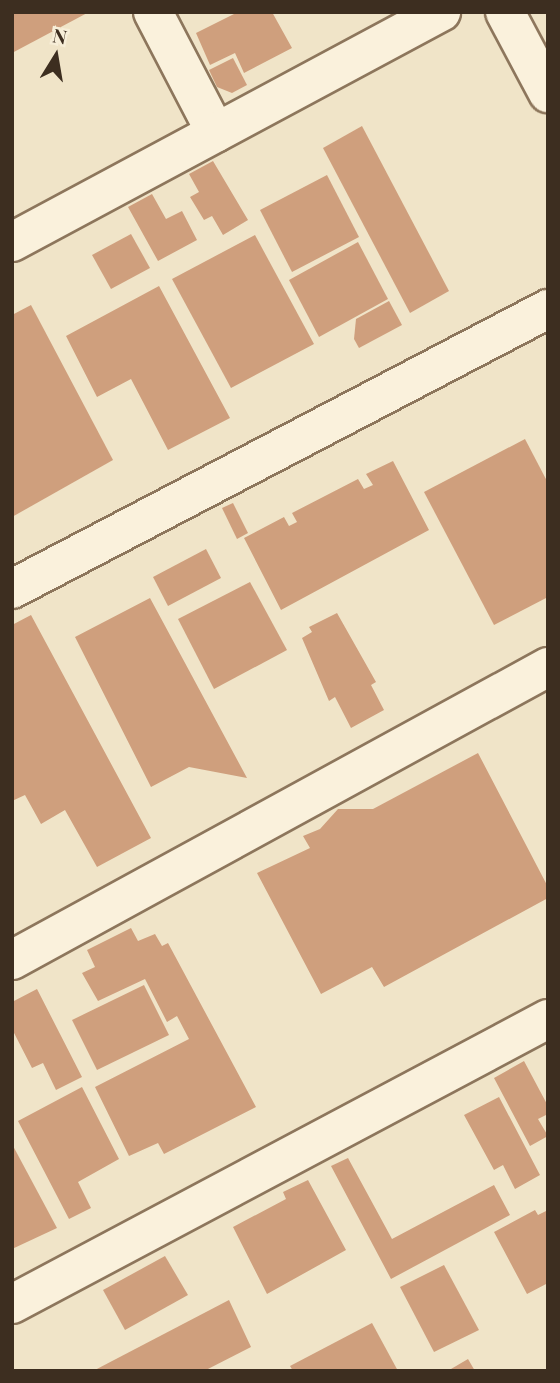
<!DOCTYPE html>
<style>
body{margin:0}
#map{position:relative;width:560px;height:1383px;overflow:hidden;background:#f0e4c8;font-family:"Playfair Display",serif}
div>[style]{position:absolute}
.building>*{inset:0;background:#cf9f7d}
.roads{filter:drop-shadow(2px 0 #8d765c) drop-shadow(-2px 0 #8d765c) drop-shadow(0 2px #8d765c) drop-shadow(0 -2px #8d765c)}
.street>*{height:38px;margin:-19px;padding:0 19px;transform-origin:19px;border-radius:19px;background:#faf1dc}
.secondary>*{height:38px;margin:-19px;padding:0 19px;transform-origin:19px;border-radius:19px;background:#faf1dc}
span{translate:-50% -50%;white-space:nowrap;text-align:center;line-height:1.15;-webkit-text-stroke:5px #f7eed8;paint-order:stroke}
.frame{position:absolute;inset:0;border:14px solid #3d2e20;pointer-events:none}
.north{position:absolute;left:21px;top:21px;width:70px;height:70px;-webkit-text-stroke:5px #f7eed8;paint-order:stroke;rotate:11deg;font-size:19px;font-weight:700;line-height:28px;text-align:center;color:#3d2e20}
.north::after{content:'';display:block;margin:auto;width:24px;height:32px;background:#3d2e20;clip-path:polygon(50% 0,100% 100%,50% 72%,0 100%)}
</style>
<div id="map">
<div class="building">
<div style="clip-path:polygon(12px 12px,89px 12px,12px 53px)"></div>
<div style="clip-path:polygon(238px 12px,272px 12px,292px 48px,244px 73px,235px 53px,210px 65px,196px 33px)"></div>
<div style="clip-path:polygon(233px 58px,247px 85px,232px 93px,217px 87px,209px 70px)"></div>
<div style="clip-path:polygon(362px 126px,449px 291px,410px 313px,323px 148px)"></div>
<div style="clip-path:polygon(213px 161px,248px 220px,223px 235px,212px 216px,204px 220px,190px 197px,199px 192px,189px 174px)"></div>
<div style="clip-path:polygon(327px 175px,359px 237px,292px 272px,260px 210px)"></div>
<div style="clip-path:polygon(152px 194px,166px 219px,182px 211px,197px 240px,158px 261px,128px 207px)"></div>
<div style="clip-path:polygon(131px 234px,150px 268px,111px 289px,92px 255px)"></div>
<div style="clip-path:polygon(255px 235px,314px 344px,231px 388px,172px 279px)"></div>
<div style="clip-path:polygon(358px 242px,388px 299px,319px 337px,289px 280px)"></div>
<div style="clip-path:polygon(159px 286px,230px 418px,168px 450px,131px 379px,97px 397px,66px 336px)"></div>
<div style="clip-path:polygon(389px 301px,402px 325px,359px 348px,354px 339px,356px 319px)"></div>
<div style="clip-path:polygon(31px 305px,113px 460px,12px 517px,12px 315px)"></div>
<div style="clip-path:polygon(525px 439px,548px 483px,548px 597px,494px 625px,424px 492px)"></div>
<div style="clip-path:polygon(393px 461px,429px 530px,281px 610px,244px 538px,284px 517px,289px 526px,297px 522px,292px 513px,358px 479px,364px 489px,373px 485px,366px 474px)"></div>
<div style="clip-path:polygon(233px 503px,248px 533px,237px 539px,222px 508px)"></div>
<div style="clip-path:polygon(206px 549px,221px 578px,168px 606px,153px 577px)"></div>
<div style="clip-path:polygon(250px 582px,287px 650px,214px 689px,178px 619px)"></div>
<div style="clip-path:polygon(150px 598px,247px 778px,189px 767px,151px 787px,75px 637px)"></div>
<div style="clip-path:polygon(337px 613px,376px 682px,371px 685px,384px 710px,351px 728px,335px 697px,329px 701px,302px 638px,312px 632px,309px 627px)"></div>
<div style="clip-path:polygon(31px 615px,151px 838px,97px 867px,65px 810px,41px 824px,25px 795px,12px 801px,12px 625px)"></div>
<div style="clip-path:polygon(478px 753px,548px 887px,548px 898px,384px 987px,372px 967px,321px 994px,257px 873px,310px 848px,303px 836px,320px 829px,338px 809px,373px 809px)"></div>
<div style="clip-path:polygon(131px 928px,138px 941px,155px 934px,162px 946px,168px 943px,256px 1107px,164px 1154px,158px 1143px,129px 1156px,95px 1087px,189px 1039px,177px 1016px,167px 1022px,145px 979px,98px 1001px,82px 973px,95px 967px,87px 950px)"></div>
<div style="clip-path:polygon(144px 985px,169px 1035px,97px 1070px,72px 1020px)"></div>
<div style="clip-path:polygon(37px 989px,82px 1077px,56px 1090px,43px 1063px,32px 1068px,12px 1029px,12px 1002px)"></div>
<div style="clip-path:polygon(524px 1061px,548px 1106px,548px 1114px,538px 1119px,548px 1136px,530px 1146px,494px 1078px)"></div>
<div style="clip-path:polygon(82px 1087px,119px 1159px,78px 1182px,91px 1208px,69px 1219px,18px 1121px)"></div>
<div style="clip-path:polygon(499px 1097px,540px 1175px,515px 1189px,503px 1165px,494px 1170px,464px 1115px)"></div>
<div style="clip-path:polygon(12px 1144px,57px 1228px,12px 1249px)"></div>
<div style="clip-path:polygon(348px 1158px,392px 1239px,494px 1185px,510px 1215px,391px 1279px,331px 1166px)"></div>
<div style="clip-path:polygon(308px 1180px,346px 1250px,267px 1294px,233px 1227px,286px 1199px,283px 1192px)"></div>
<div style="clip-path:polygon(535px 1210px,538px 1215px,548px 1210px,548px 1283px,527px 1294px,494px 1232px)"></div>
<div style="clip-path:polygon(165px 1256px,188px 1295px,125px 1330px,103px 1290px)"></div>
<div style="clip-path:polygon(444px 1265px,479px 1330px,434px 1352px,400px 1287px)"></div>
<div style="clip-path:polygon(229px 1300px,251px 1347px,204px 1371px,93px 1371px)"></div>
<div style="clip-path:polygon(372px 1323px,398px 1371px,293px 1371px,290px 1366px)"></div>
<div style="clip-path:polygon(468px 1359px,475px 1371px,453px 1371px,451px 1369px)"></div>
</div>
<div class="roads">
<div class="street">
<div style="left:153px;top:12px;width:136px;rotate:62.5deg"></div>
<div style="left:505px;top:12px;width:92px;rotate:62deg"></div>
<div style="left:12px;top:242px;width:487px;rotate:-28.2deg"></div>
<div style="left:12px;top:589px;width:605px;rotate:-27.58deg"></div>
<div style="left:12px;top:1304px;width:607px;rotate:-28deg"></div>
</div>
<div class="secondary">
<div style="left:12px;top:960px;width:611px;rotate:-28.66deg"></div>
</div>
</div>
<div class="frame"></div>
<div class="north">N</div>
</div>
